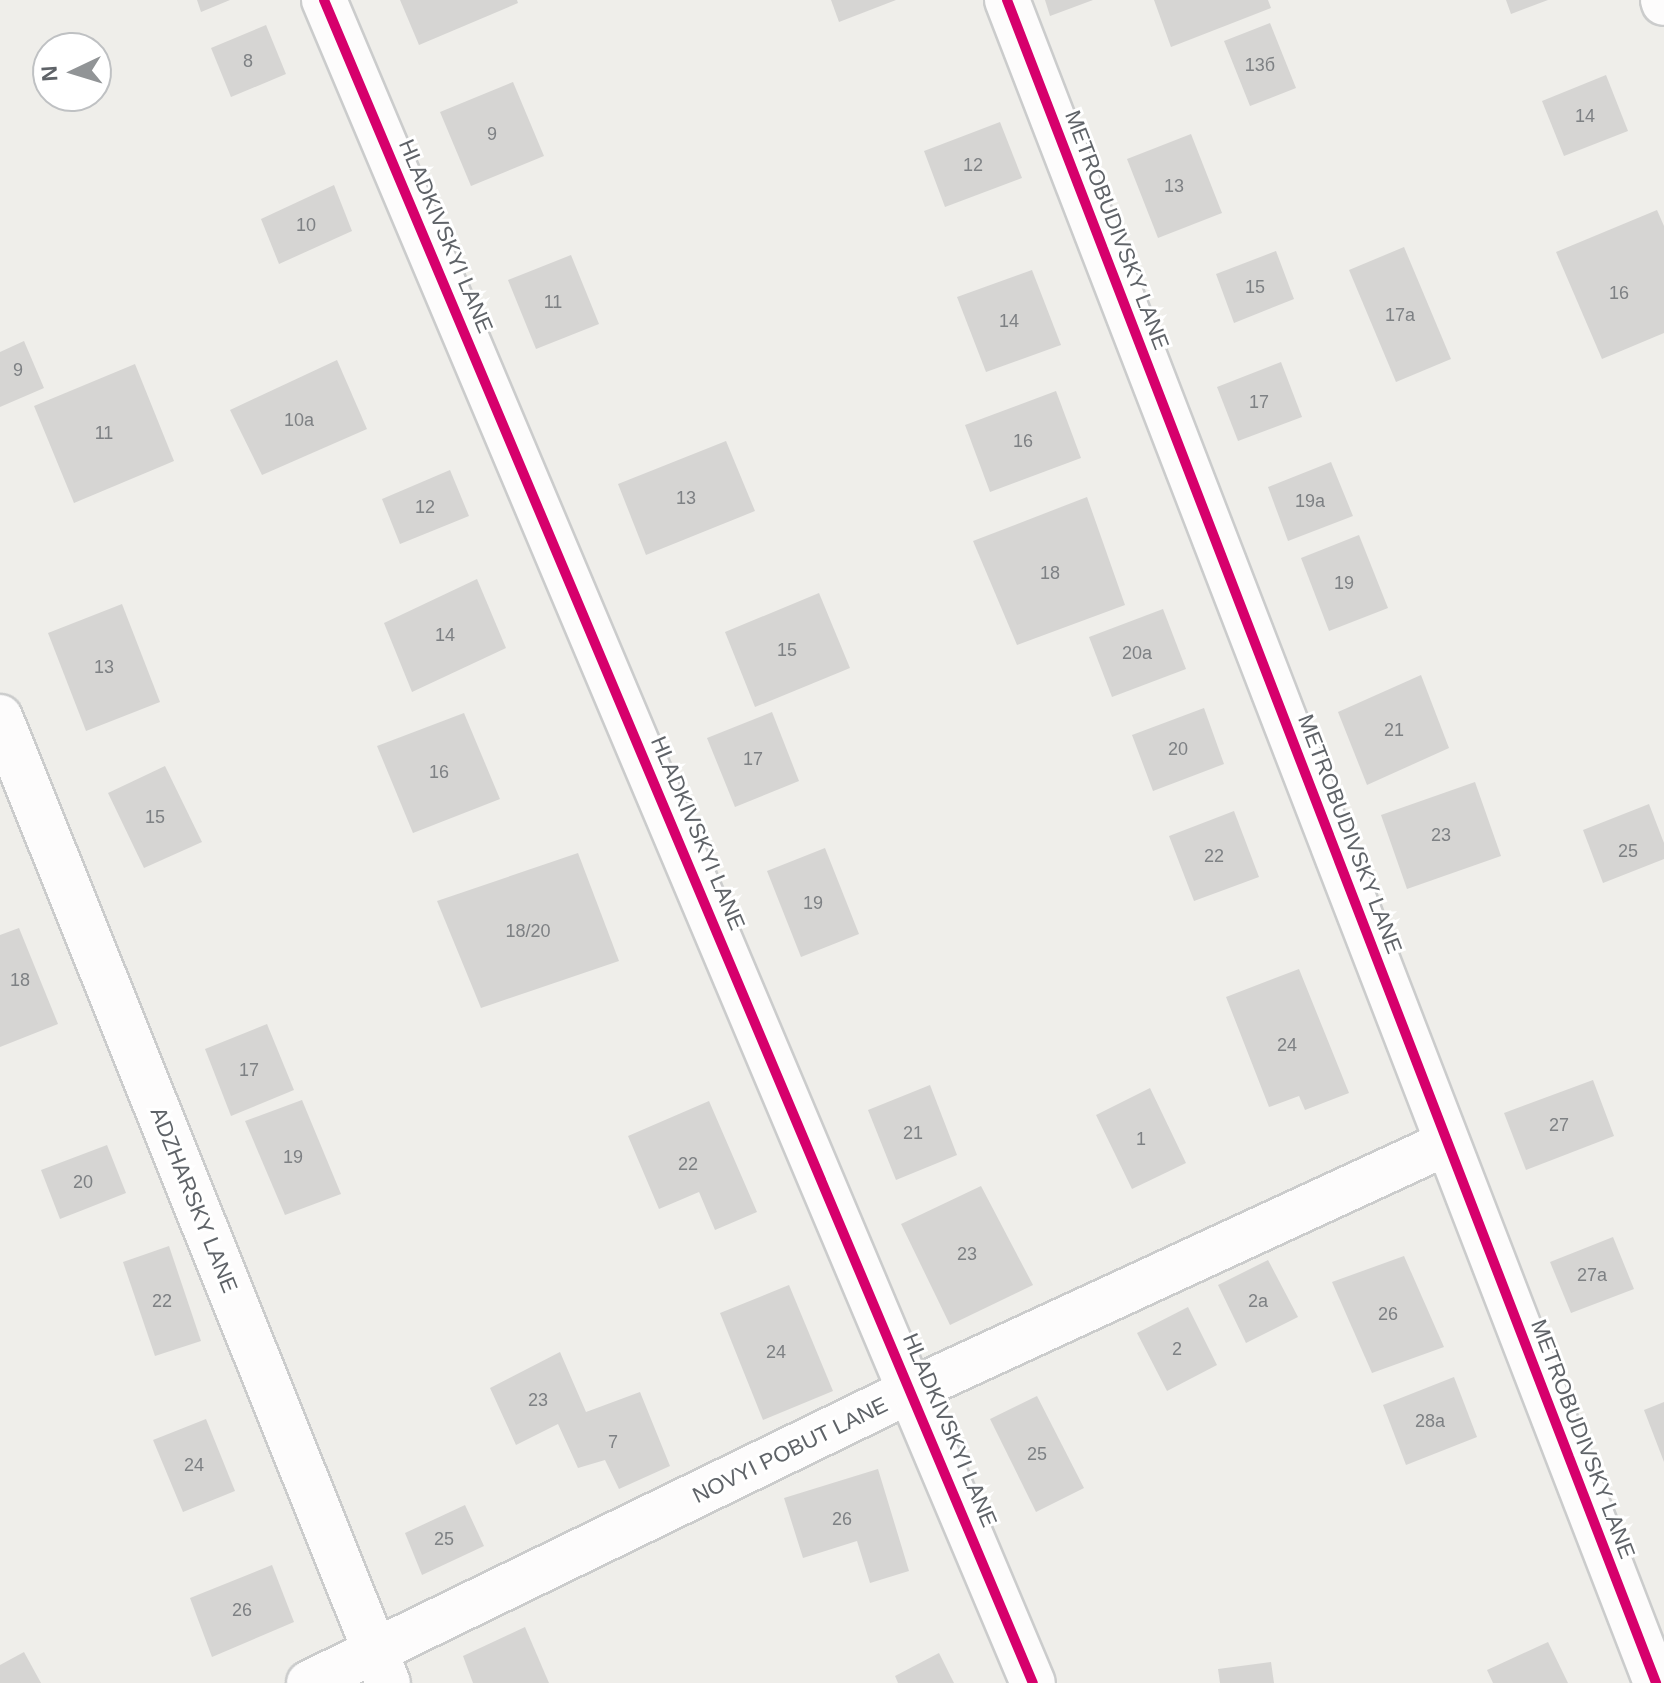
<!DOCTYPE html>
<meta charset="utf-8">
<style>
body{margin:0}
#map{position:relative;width:1664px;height:1683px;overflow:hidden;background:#efeeea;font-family:Arial,sans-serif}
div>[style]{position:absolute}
.building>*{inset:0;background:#d6d5d3}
.roads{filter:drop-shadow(2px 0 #cbcccc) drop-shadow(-2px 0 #cbcccc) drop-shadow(0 2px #cbcccc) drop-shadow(0 -2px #cbcccc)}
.minor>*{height:44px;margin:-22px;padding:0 22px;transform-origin:22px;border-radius:22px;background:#fdfcfc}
.cycleway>*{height:10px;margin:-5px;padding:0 5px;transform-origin:5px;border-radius:5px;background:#d6006c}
span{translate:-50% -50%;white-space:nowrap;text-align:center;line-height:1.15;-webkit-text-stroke:6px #fff;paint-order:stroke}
.number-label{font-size:18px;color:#7e8184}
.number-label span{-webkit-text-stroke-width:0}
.street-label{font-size:22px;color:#5f6368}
.north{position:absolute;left:32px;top:32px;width:80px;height:80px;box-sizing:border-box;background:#fff;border:2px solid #bfc1c3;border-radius:50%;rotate:266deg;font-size:22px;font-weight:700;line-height:32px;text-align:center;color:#5f6368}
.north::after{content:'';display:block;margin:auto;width:28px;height:36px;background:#919496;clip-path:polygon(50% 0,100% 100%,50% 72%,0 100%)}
</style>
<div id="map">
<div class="building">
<div style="clip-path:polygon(197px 0,230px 0,201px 12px)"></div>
<div style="clip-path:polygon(400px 0,517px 0,518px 3px,419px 45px)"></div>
<div style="clip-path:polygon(831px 0,896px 0,839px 22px)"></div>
<div style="clip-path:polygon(1045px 0,1093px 0,1050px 16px)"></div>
<div style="clip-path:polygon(1154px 0,1268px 0,1271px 8px,1171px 47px)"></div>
<div style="clip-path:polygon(1506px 0,1548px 0,1511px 14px)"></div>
<div style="clip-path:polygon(1270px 23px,1296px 88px,1250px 106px,1224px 41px)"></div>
<div style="clip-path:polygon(266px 25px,286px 74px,231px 97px,211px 48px)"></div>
<div style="clip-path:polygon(1606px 75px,1628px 131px,1564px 156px,1542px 101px)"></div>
<div style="clip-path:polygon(513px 82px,544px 156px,471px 186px,440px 112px)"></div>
<div style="clip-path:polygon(1000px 122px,1022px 178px,945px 207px,924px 151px)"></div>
<div style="clip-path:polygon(1191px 134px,1222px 213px,1158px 238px,1127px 159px)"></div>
<div style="clip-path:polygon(334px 185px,352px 231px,279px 264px,261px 219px)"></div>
<div style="clip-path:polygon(1657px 210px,1664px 226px,1664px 333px,1602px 359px,1556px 252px)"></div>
<div style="clip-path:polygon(1404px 247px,1451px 359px,1396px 382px,1349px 270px)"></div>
<div style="clip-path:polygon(1276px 251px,1294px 299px,1234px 323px,1216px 274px)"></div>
<div style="clip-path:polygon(571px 255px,599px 324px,536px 349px,508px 280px)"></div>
<div style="clip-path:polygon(1032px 270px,1061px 345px,986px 372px,957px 297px)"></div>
<div style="clip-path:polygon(24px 341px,44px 388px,0 407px,0 352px)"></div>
<div style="clip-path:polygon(337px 360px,367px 429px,262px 475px,230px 410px)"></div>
<div style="clip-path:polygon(1281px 362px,1302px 417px,1238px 441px,1217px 387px)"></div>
<div style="clip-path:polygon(135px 364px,174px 461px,74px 503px,34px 406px)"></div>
<div style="clip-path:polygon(1056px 391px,1081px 458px,990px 492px,965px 425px)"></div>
<div style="clip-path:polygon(726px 441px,755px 511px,646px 555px,618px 484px)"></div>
<div style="clip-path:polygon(1331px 462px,1353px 516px,1288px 541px,1268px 487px)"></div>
<div style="clip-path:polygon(450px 470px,469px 516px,400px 544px,382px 499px)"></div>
<div style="clip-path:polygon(1087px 497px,1125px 605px,1017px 645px,973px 541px)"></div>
<div style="clip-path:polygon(1359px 535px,1388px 608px,1329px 631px,1301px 558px)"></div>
<div style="clip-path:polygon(477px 579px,506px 648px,412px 692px,384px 623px)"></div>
<div style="clip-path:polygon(819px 593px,850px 668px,755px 707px,725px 632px)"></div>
<div style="clip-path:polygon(122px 604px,160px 702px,86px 731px,48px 633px)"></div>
<div style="clip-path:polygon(1163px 609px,1186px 669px,1112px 697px,1089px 637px)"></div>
<div style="clip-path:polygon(1421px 675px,1449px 748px,1367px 785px,1338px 712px)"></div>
<div style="clip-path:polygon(1204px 708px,1224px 764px,1153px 791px,1132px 735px)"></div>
<div style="clip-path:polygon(772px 712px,799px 781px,735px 807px,707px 738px)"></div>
<div style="clip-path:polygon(464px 713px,500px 799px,413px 833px,377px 746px)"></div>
<div style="clip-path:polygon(165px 766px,202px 842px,144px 868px,108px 793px)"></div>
<div style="clip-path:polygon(1475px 782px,1501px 856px,1407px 889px,1381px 815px)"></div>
<div style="clip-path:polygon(1649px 804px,1664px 843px,1664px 859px,1603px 883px,1583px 830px)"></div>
<div style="clip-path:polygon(1234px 811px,1259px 877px,1194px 901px,1169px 836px)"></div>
<div style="clip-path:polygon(825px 848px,859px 934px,801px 957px,767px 871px)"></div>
<div style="clip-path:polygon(578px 853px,619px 961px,481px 1008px,437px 901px)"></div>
<div style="clip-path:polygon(19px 928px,58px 1024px,0 1047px,0 935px)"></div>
<div style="clip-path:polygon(1299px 969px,1349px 1093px,1305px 1110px,1299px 1096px,1269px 1107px,1226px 997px)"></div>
<div style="clip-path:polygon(267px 1024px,294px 1090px,231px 1116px,205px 1049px)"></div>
<div style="clip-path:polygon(1593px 1080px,1614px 1136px,1526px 1170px,1504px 1113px)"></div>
<div style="clip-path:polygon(930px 1085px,957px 1155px,896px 1180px,868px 1110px)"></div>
<div style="clip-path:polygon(1150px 1088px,1186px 1163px,1132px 1189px,1096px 1115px)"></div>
<div style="clip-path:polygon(302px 1100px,341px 1194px,285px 1215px,245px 1121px)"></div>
<div style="clip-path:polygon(709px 1101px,757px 1212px,715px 1230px,699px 1192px,659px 1209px,628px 1136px)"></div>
<div style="clip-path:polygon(107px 1145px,126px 1193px,60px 1219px,41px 1170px)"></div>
<div style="clip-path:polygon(981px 1186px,1033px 1285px,950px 1325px,901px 1224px)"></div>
<div style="clip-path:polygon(1613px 1237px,1634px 1289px,1571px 1313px,1550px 1262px)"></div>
<div style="clip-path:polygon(169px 1246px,201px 1341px,155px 1356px,123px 1262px)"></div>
<div style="clip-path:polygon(1404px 1256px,1444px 1347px,1372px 1373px,1332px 1282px)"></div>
<div style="clip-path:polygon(1268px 1260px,1298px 1317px,1246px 1343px,1218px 1285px)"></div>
<div style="clip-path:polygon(789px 1285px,833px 1391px,763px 1420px,720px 1313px)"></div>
<div style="clip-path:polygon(1188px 1307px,1217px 1365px,1167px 1391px,1137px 1333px)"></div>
<div style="clip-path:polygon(560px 1352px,586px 1412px,640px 1392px,670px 1466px,619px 1489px,605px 1460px,578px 1468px,558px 1424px,516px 1445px,490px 1388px)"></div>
<div style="clip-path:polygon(1454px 1377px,1477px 1437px,1406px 1465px,1383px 1405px)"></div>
<div style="clip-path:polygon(1037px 1396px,1084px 1488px,1036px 1512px,990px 1419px)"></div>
<div style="clip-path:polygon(1664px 1402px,1664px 1462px,1644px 1410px)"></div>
<div style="clip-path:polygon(206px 1419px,235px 1491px,183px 1512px,153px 1440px)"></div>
<div style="clip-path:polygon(878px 1469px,909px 1571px,870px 1583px,857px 1541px,803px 1558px,784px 1498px)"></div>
<div style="clip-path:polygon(465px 1505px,484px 1546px,422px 1575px,405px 1533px)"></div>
<div style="clip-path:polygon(272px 1565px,294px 1622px,212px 1657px,190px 1598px)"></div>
<div style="clip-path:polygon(525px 1627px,549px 1683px,473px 1683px,463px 1656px)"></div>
<div style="clip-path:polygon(1548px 1642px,1568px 1683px,1493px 1683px,1487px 1670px)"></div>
<div style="clip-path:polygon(24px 1652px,41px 1683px,0 1683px,0 1665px)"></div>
<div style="clip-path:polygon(939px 1653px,954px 1683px,898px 1683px,895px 1676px)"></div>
<div style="clip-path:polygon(1271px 1662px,1274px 1683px,1220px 1683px,1218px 1669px)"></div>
</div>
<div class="roads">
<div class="minor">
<div style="left:324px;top:0;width:1826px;rotate:67.16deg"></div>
<div style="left:1007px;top:0;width:1804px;rotate:68.91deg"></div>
<div style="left:1663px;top:0;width:3px;rotate:72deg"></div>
<div style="left:0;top:717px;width:1041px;rotate:68.12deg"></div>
<div style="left:309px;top:1683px;width:670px;rotate:-25.92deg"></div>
<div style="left:912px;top:1390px;width:589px;rotate:-24.78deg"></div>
</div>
</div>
<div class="cycleway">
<div style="left:324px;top:0;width:1826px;rotate:67.16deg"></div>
<div style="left:1007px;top:0;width:1804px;rotate:68.91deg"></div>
</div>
<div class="number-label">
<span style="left:248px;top:61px">8</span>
<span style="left:1260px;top:65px">13б</span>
<span style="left:1585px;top:116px">14</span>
<span style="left:492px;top:134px">9</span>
<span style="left:973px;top:165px">12</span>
<span style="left:1174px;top:186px">13</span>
<span style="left:306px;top:225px">10</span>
<span style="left:1255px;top:287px">15</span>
<span style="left:1619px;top:293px">16</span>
<span style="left:553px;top:302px">11</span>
<span style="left:1400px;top:315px">17а</span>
<span style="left:1009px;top:321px">14</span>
<span style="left:18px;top:370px">9</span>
<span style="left:1259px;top:402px">17</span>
<span style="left:299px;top:420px">10а</span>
<span style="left:104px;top:433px">11</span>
<span style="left:1023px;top:441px">16</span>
<span style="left:686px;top:498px">13</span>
<span style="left:1310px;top:501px">19а</span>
<span style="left:425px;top:507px">12</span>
<span style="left:1050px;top:573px">18</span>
<span style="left:1344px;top:583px">19</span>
<span style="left:445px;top:635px">14</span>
<span style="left:787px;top:650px">15</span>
<span style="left:1137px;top:653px">20а</span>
<span style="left:104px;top:667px">13</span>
<span style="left:1394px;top:730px">21</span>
<span style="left:1178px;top:749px">20</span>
<span style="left:753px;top:759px">17</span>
<span style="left:439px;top:772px">16</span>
<span style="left:155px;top:817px">15</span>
<span style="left:1441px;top:835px">23</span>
<span style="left:1628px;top:851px">25</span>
<span style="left:1214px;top:856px">22</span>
<span style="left:813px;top:903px">19</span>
<span style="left:528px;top:931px">18/20</span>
<span style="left:20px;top:980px">18</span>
<span style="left:1287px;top:1045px">24</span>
<span style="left:249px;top:1070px">17</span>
<span style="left:1559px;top:1125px">27</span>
<span style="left:913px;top:1133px">21</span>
<span style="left:1141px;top:1139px">1</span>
<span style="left:293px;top:1157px">19</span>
<span style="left:688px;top:1164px">22</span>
<span style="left:83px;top:1182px">20</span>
<span style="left:967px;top:1254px">23</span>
<span style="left:1592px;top:1275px">27а</span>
<span style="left:162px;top:1301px">22</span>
<span style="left:1258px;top:1301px">2а</span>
<span style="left:1388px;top:1314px">26</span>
<span style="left:1177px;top:1349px">2</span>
<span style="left:776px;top:1352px">24</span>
<span style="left:538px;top:1400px">23</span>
<span style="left:1430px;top:1421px">28а</span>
<span style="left:613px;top:1442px">7</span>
<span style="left:1037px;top:1454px">25</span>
<span style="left:194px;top:1465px">24</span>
<span style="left:842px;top:1519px">26</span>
<span style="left:444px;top:1539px">25</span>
<span style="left:242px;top:1610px">26</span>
</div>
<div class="street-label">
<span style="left:1117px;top:230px;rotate:69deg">METROBUDIVSKY LANE</span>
<span style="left:446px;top:236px;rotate:67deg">HLADKIVSKYI LANE</span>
<span style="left:698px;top:833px;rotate:67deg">HLADKIVSKYI LANE</span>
<span style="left:1350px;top:834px;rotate:69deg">METROBUDIVSKY LANE</span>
<span style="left:194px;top:1200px;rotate:68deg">ADZHARSKY LANE</span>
<span style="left:950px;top:1430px;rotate:67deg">HLADKIVSKYI LANE</span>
<span style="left:1583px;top:1439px;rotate:69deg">METROBUDIVSKY LANE</span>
<span style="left:790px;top:1450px;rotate:-26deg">NOVYI POBUT LANE</span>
</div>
<div class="north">N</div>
</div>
